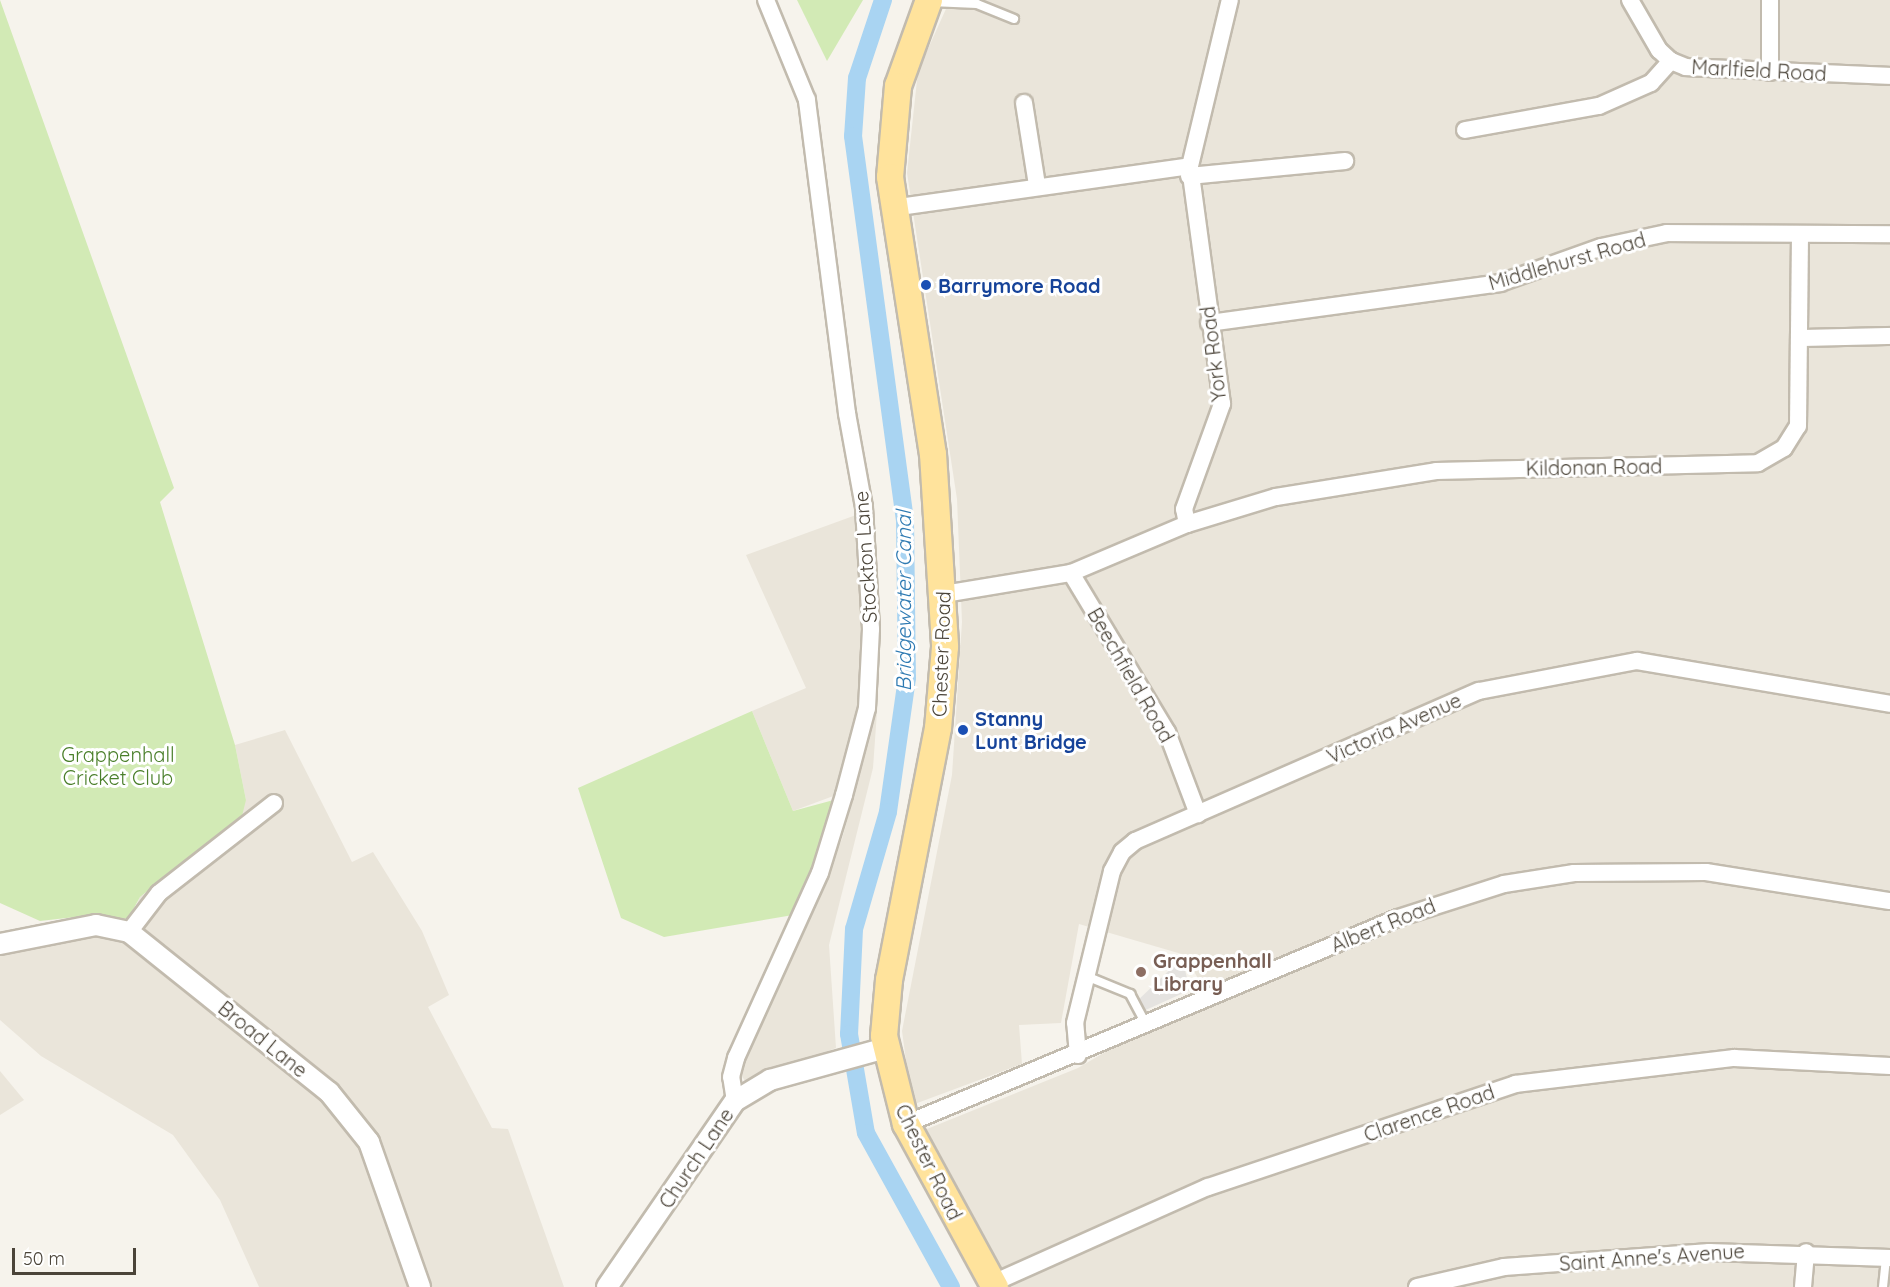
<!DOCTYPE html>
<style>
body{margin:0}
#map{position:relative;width:1890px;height:1287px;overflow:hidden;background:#f6f3ec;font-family:Quicksand,sans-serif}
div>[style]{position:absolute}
.residential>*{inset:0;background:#eae5da}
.green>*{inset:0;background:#d2eab5}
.parking>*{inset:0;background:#e5e3e0}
.canal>*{height:18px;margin:-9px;padding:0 9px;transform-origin:9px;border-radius:9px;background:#a9d4f2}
.roads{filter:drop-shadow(2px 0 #c2bbae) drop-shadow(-2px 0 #c2bbae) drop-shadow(0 2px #c2bbae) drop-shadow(0 -2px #c2bbae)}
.service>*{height:8px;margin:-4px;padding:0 4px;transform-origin:4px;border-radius:4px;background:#fff}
.minor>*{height:16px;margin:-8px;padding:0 8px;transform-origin:8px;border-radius:8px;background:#fff}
.tertiary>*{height:20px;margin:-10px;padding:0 10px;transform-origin:10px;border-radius:10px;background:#fff}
.primary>*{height:26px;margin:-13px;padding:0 13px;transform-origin:13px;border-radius:13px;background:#ffe39c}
.dots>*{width:16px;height:16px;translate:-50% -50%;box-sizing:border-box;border:3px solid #fff;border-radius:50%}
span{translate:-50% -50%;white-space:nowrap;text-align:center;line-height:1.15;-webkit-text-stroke:6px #fff;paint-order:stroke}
.street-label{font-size:20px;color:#4b4439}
.transit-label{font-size:20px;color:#164399;font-weight:700}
.left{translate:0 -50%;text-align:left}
.park-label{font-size:20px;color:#4a7f2a}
.education-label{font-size:20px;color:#785e54;font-weight:700}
.water-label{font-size:21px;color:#2e7ab2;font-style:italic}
.scale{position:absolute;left:12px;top:1248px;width:124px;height:27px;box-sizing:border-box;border:3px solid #4b4439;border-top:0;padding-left:8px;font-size:18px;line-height:21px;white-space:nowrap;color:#4b4439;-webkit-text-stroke:4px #fff;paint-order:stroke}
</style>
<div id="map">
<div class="residential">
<div style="clip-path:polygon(950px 0,1890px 0,1890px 1287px,1008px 1287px,922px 1131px,1078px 1068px,1206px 993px,1185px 955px,1079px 924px,1061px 1023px,1019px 1025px,1022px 1064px,912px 1105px,902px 1031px,952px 775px,962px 622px,957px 499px,907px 173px,918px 71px)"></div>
<div style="clip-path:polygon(856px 515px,866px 632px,860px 709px,877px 712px,873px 768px,829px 945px,836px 1048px,746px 1082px,740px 1074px,842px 839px,852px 803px,836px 795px,793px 811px,752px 711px,806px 688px,746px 555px)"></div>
<div style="clip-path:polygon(285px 730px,352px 862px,373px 852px,422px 931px,449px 995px,428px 1007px,492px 1128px,508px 1129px,564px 1287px,259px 1287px,220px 1200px,173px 1135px,41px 1056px,0 1020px,0 949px,109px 933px,121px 938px,140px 897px,209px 846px,246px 800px,235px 745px)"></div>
<div style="clip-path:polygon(0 1071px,24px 1100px,0 1115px)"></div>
</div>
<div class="green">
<div style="clip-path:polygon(0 0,174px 488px,160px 502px,235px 745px,246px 800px,242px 816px,140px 897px,128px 919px,93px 915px,40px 921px,0 903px)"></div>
<div style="clip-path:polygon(797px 0,863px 0,827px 61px)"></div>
<div style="clip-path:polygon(752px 711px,793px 811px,841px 798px,793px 915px,664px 937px,621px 918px,578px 788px)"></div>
</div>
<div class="parking">
<div style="clip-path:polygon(1182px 958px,1190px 990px,1139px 1013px,1135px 1003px)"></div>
</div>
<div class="canal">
<div style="left:883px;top:0;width:82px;rotate:108.4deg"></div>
<div style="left:857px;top:78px;width:58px;rotate:93.9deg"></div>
<div style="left:853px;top:136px;width:387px;rotate:82.3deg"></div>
<div style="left:905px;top:519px;width:159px;rotate:89.3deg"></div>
<div style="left:907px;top:678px;width:135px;rotate:98.1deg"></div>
<div style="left:888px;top:812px;width:122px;rotate:106.2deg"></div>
<div style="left:854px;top:929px;width:105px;rotate:92.7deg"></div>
<div style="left:849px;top:1034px;width:100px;rotate:80.3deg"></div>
<div style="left:866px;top:1133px;width:176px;rotate:61.1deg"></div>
</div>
<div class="roads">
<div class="service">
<div style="left:931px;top:2px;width:46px;rotate:2.5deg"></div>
<div style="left:977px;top:4px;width:40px;rotate:22deg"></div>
<div style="left:1086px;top:976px;width:48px;rotate:22.2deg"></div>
<div style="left:1130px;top:994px;width:34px;rotate:62deg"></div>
<div style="left:1883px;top:1287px;width:30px;rotate:-84deg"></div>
</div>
<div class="minor">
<div style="left:1630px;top:0;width:58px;rotate:59.9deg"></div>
<div style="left:1659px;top:50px;width:16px;rotate:43deg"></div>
<div style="left:1770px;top:72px;width:72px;rotate:-90deg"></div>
<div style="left:1024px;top:103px;width:83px;rotate:81deg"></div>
<div style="left:1465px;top:130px;width:136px;rotate:-10.2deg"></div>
<div style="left:1599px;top:106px;width:57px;rotate:-23.9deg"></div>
<div style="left:1651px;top:83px;width:30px;rotate:-48deg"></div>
<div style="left:1671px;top:61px;width:16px;rotate:22deg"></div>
<div style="left:1686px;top:67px;width:204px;rotate:2.5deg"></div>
<div style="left:1189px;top:176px;width:157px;rotate:-5.5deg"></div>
<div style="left:892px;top:208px;width:301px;rotate:-8deg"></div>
<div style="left:1209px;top:323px;width:294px;rotate:-7.8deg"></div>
<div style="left:1500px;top:283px;width:107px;rotate:-19.6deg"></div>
<div style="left:1601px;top:247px;width:67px;rotate:-12deg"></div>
<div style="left:1667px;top:233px;width:223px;rotate:0.3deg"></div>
<div style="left:1800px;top:338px;width:90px;rotate:-1.3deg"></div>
<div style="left:1187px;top:524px;width:93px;rotate:-16.9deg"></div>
<div style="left:1276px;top:497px;width:162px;rotate:-9.2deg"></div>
<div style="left:1436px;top:471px;width:322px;rotate:-1.4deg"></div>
<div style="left:1758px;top:463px;width:30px;rotate:-30deg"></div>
<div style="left:1784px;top:448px;width:26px;rotate:-58deg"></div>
<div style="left:1798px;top:426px;width:192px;rotate:-89.4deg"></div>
<div style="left:1071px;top:573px;width:186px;rotate:58.9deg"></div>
<div style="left:1167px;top:732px;width:88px;rotate:69.3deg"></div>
<div style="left:944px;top:594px;width:129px;rotate:-9.4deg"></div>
<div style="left:1071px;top:573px;width:126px;rotate:-22.9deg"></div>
<div style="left:1187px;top:524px;width:15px;rotate:-101deg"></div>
<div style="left:1184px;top:509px;width:112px;rotate:-70.1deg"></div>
<div style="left:1222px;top:404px;width:240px;rotate:-97.7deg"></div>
<div style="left:1190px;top:166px;width:171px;rotate:-76.5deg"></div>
<div style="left:129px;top:932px;width:49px;rotate:-52.4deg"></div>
<div style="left:159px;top:893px;width:146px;rotate:-38deg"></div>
<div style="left:1078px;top:1055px;width:32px;rotate:-95deg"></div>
<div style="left:1075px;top:1023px;width:156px;rotate:-76.3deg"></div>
<div style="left:1112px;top:871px;width:21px;rotate:-62deg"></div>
<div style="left:1122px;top:852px;width:17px;rotate:-40deg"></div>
<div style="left:1135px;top:841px;width:375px;rotate:-23.6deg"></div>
<div style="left:1479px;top:691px;width:161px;rotate:-10.8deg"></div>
<div style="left:1637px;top:661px;width:257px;rotate:9.6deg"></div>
<div style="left:735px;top:1101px;width:24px;rotate:-99deg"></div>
<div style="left:731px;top:1077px;width:20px;rotate:-75deg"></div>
<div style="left:736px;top:1058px;width:203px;rotate:-65.6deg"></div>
<div style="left:820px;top:873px;width:82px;rotate:-72.9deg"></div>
<div style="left:844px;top:795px;width:90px;rotate:-75.2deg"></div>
<div style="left:867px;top:708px;width:79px;rotate:-87.1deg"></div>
<div style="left:871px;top:629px;width:122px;rotate:-93.3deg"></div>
<div style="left:864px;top:507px;width:96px;rotate:-100.3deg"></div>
<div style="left:847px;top:413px;width:316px;rotate:-97.3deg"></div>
<div style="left:807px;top:100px;width:108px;rotate:-112.3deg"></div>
<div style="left:906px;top:1124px;width:533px;rotate:-22.72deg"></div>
<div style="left:1398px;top:918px;width:111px;rotate:-17.8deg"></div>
<div style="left:1504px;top:884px;width:71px;rotate:-8.9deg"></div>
<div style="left:1574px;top:873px;width:132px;rotate:-0.4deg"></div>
<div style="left:1706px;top:872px;width:186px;rotate:9deg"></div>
<div style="left:993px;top:1283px;width:235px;rotate:-24.1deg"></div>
<div style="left:1208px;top:1187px;width:324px;rotate:-18.5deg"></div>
<div style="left:1515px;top:1084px;width:221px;rotate:-6.8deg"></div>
<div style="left:1734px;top:1058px;width:156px;rotate:2.9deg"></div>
<div style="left:1417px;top:1287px;width:89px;rotate:-12.9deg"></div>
<div style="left:1504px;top:1267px;width:206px;rotate:-4.2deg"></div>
<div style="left:1709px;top:1252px;width:181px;rotate:1.9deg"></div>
<div style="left:1803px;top:1287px;width:35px;rotate:-85deg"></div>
</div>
<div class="tertiary">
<div style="left:0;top:944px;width:98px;rotate:-11.2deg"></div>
<div style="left:96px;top:925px;width:34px;rotate:12deg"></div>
<div style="left:129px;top:932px;width:256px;rotate:38.7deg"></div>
<div style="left:329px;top:1092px;width:64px;rotate:51.3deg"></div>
<div style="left:369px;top:1142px;width:154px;rotate:70.6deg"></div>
<div style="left:607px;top:1287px;width:226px;rotate:-55.5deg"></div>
<div style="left:735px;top:1101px;width:41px;rotate:-31deg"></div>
<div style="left:770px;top:1080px;width:119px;rotate:-15.5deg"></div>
</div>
<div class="primary">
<div style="left:929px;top:0;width:91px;rotate:109.8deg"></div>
<div style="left:898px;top:86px;width:91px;rotate:95deg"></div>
<div style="left:890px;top:177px;width:280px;rotate:81.2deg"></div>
<div style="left:933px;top:454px;width:193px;rotate:86.4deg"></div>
<div style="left:945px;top:647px;width:81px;rotate:94.9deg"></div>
<div style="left:938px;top:728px;width:257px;rotate:101deg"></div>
<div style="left:889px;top:980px;width:56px;rotate:95.1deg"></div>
<div style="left:884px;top:1036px;width:91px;rotate:76deg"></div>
<div style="left:906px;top:1124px;width:186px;rotate:61.4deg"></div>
</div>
</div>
<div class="dots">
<div style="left:926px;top:285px;background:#1a4fb4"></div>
<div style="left:963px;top:730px;background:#1a4fb4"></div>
<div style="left:1141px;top:972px;background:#8d6e63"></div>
</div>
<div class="street-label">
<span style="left:1759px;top:70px;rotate:3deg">Marlfield Road</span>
<span style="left:1567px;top:261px;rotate:-16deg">Middlehurst Road</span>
<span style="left:1213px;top:354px;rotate:-97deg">York Road</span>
<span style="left:1594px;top:467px;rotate:-1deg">Kildonan Road</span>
<span style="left:865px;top:557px;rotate:-94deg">Stockton Lane</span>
<span style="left:941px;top:654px;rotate:-88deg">Chester Road</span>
<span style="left:1131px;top:675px;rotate:60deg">Beechfield Road</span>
<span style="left:1394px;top:728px;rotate:-24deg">Victoria Avenue</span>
<span style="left:1383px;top:925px;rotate:-22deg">Albert Road</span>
<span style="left:263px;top:1039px;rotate:39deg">Broad Lane</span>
<span style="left:1429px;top:1113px;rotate:-19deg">Clarence Road</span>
<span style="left:696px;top:1158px;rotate:-56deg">Church Lane</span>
<span style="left:929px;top:1162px;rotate:64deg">Chester Road</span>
<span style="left:1652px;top:1257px;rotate:-4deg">Saint Anne's Avenue</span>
</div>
<div class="transit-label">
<span class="left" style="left:938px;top:285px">Barrymore Road</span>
<span class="left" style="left:975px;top:730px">Stanny<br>Lunt Bridge</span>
</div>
<div class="park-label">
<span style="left:118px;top:766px">Grappenhall<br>Cricket Club</span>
</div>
<div class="education-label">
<span class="left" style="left:1153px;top:972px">Grappenhall<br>Library</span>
</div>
<div class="water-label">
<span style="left:903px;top:601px;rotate:-90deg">Bridgewater Canal</span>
</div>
<div class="scale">50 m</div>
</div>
